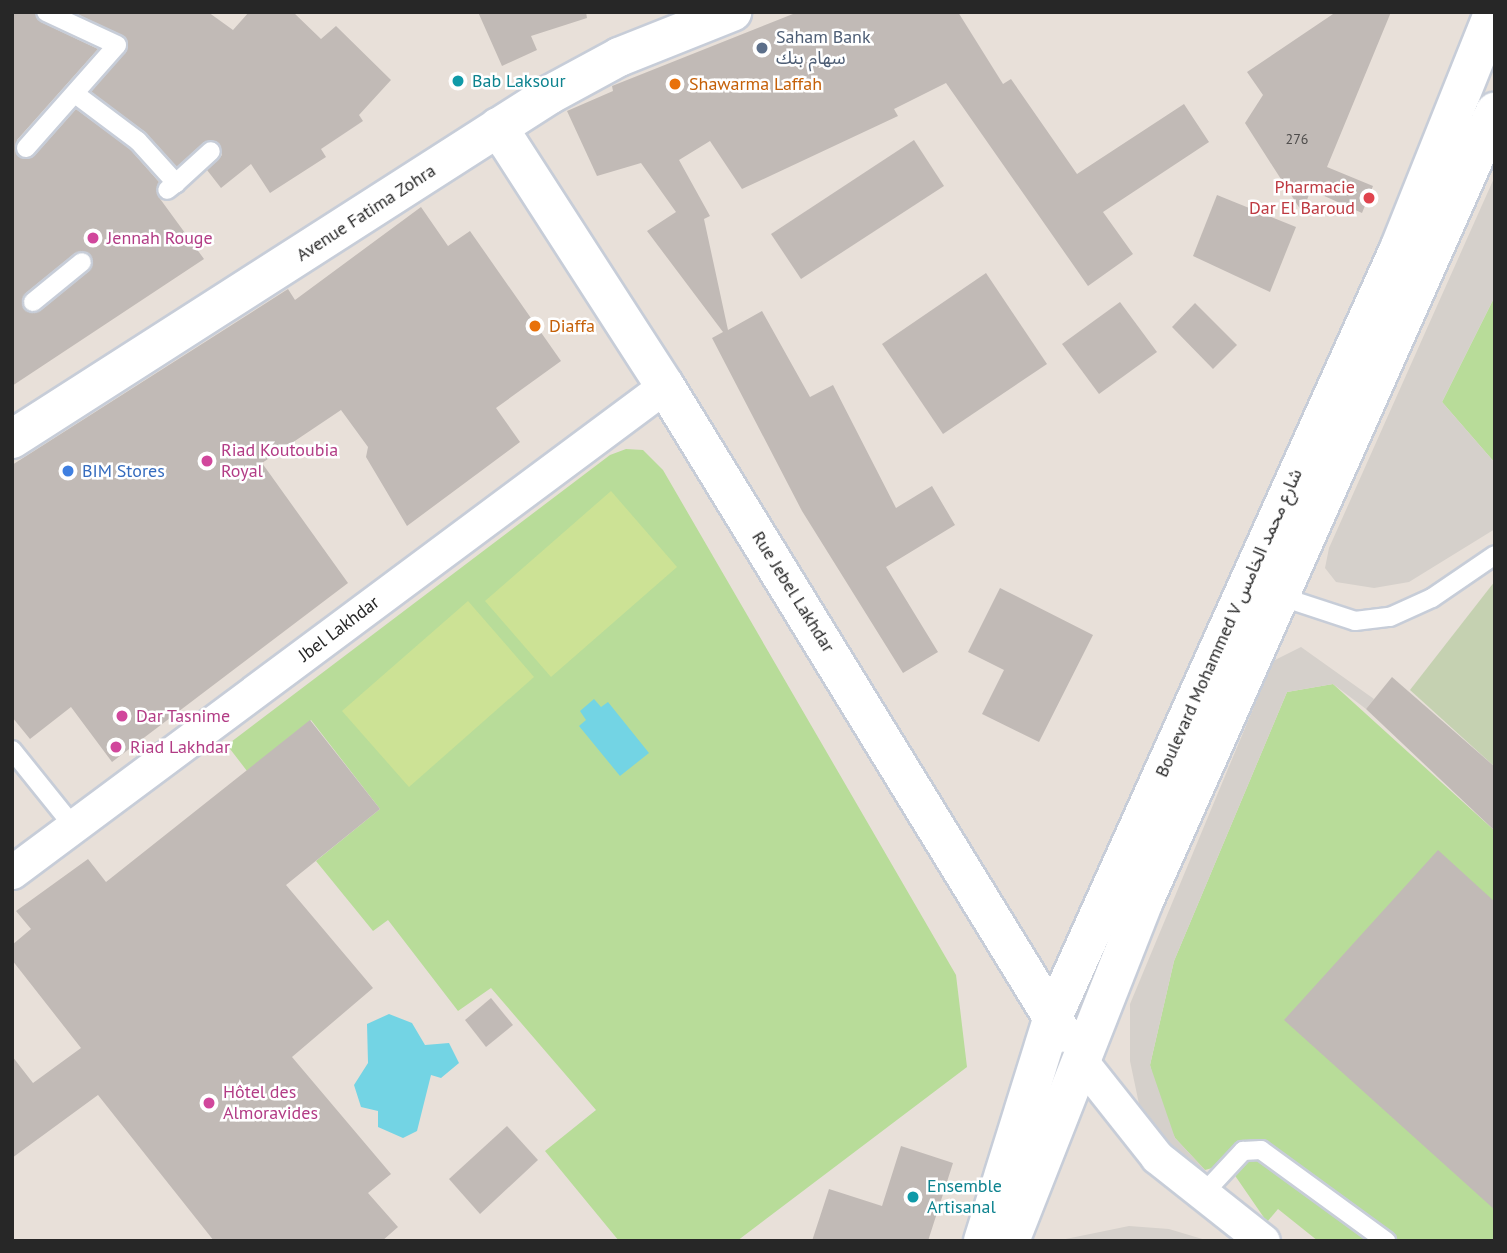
<!DOCTYPE html>
<meta charset="utf-8">
<style>
body{margin:0}
#map{position:relative;width:1507px;height:1253px;overflow:hidden;background:#e8e0d9;font-family:"PT Sans","Noto Sans Arabic",sans-serif}
div>[style]{position:absolute}
.green>*{inset:0;background:#b8dc99}
.cemetery>*{inset:0;background:#c5d1b1}
.pitch>*{inset:0;background:#cce295}
.plaza>*{inset:0;background:#d5d0cb}
.water>*{inset:0;background:#73d4e4}
.building>*{inset:0;background:#c1bab6}
.roads{filter:drop-shadow(2px 0 #c7cdd8) drop-shadow(-2px 0 #c7cdd8) drop-shadow(0 2px #c7cdd8) drop-shadow(0 -2px #c7cdd8)}
.lane>*{height:18px;margin:-9px;padding:0 9px;transform-origin:9px;border-radius:9px;background:#fff}
.street>*{height:33px;margin:-16.5px;padding:0 16.5px;transform-origin:16.5px;border-radius:16.5px;background:#fff}
.secondary>*{height:38px;margin:-19px;padding:0 19px;transform-origin:19px;border-radius:19px;background:#fff}
.dots>*{width:19px;height:19px;translate:-50% -50%;box-sizing:border-box;border:4px solid #fff;border-radius:50%}
span{translate:-50% -50%;white-space:nowrap;text-align:center;line-height:1.15;-webkit-text-stroke:5px #fff;paint-order:stroke}
.number-label{font-size:14px;color:#4e4c4b}
.number-label span{-webkit-text-stroke-width:0}
.service-label{font-size:18px;color:#4e5e75}
.left{translate:0 -50%;text-align:left}
.culture-label{font-size:18px;color:#0d838f}
.food-label{font-size:18px;color:#c56008}
.health-label{font-size:18px;color:#be3a42}
.right{translate:-100% -50%;text-align:right}
.street-label{font-size:18px;color:#272727}
.hotel-label{font-size:18px;color:#b23c85}
.shop-label{font-size:18px;color:#366cbe}
.frame{position:absolute;inset:0;border:14px solid #272727;pointer-events:none}
</style>
<div id="map">
<div class="green">
<div style="clip-path:polygon(1495px 296px,1495px 463px,1442px 402px)"></div>
<div style="clip-path:polygon(626px 449px,643px 450px,663px 470px,956px 975px,967px 1067px,737px 1241px,619px 1241px,545px 1151px,596px 1110px,491px 988px,458px 1011px,388px 920px,373px 931px,316px 861px,380px 809px,311px 720px,247px 771px,227px 745px,610px 455px)"></div>
<div style="clip-path:polygon(1333px 684px,1495px 831px,1495px 1241px,1318px 1241px,1278px 1209px,1267px 1222px,1227px 1164px,1205px 1170px,1175px 1138px,1160px 1107px,1150px 1065px,1174px 961px,1287px 692px)"></div>
</div>
<div class="cemetery">
<div style="clip-path:polygon(1495px 581px,1495px 767px,1410px 690px)"></div>
</div>
<div class="pitch">
<div style="clip-path:polygon(611px 491px,677px 567px,551px 677px,485px 601px)"></div>
<div style="clip-path:polygon(468px 601px,534px 677px,409px 787px,342px 711px)"></div>
</div>
<div class="plaza">
<div style="clip-path:polygon(1495px 176px,1495px 296px,1442px 402px,1495px 463px,1495px 529px,1409px 582px,1374px 588px,1336px 582px,1325px 568px,1329px 548px)"></div>
<div style="clip-path:polygon(1301px 647px,1374px 699px,1366px 709px,1333px 684px,1287px 692px,1174px 961px,1150px 1065px,1175px 1138px,1205px 1170px,1198px 1179px,1153px 1131px,1139px 1104px,1130px 1061px,1130px 1004px,1273px 661px)"></div>
<div style="clip-path:polygon(1129px 1226px,1169px 1229px,1209px 1241px,1056px 1241px)"></div>
</div>
<div class="water">
<div style="clip-path:polygon(594px 699px,601px 707px,608px 702px,649px 753px,620px 776px,579px 726px,586px 720px,580px 711px)"></div>
<div style="clip-path:polygon(389px 1014px,412px 1023px,425px 1045px,449px 1043px,459px 1063px,441px 1078px,431px 1075px,417px 1131px,403px 1138px,378px 1127px,378px 1111px,361px 1107px,354px 1085px,368px 1063px,367px 1024px)"></div>
</div>
<div class="building">
<div style="clip-path:polygon(evenodd,12px 12px,35px 12px,41px 22px,98px 49px,17px 140px,18px 156px,34px 156px,76px 109px,130px 149px,159px 182px,158px 196px,204px 259px,12px 386px,12px 12px,87px 252px,93px 261px,89px 271px,40px 311px,25px 310px,26px 293px,75px 253px,87px 252px)"></div>
<div style="clip-path:polygon(74px 12px,208px 12px,233px 30px,249px 12px,293px 12px,321px 39px,336px 26px,391px 80px,359px 115px,363px 121px,321px 149px,326px 157px,270px 193px,251px 164px,221px 188px,207px 170px,222px 155px,219px 143px,204px 142px,177px 167px,145px 132px,91px 92px,128px 42px)"></div>
<div style="clip-path:polygon(478px 12px,586px 12px,587px 18px,531px 36px,537px 50px,502px 66px)"></div>
<div style="clip-path:polygon(798px 12px,958px 12px,1003px 84px,1011px 79px,1077px 174px,1184px 104px,1209px 142px,1103px 212px,1133px 254px,1088px 286px,946px 83px,894px 109px,898px 116px,742px 189px,710px 141px,679px 160px,710px 216px,704px 219px,728px 330px,762px 311px,810px 397px,833px 385px,896px 508px,932px 486px,955px 525px,886px 567px,938px 652px,903px 673px,802px 511px,712px 338px,723px 332px,647px 231px,676px 212px,641px 163px,597px 176px,567px 111px,613px 91px,612px 86px)"></div>
<div style="clip-path:polygon(1336px 12px,1391px 12px,1327px 167px,1373px 186px,1362px 213px,1311px 190px,1302px 212px,1245px 123px,1263px 95px,1247px 72px)"></div>
<div style="clip-path:polygon(914px 140px,944px 186px,801px 279px,771px 234px)"></div>
<div style="clip-path:polygon(1217px 195px,1296px 227px,1270px 292px,1193px 256px)"></div>
<div style="clip-path:polygon(421px 207px,448px 246px,470px 231px,561px 361px,496px 408px,520px 442px,407px 526px,366px 457px,368px 447px,341px 410px,262px 463px,348px 583px,112px 762px,71px 707px,30px 739px,12px 717px,12px 465px,288px 289px,295px 300px)"></div>
<div style="clip-path:polygon(986px 273px,1047px 364px,943px 434px,882px 344px)"></div>
<div style="clip-path:polygon(1120px 302px,1157px 352px,1099px 394px,1062px 344px)"></div>
<div style="clip-path:polygon(1195px 303px,1237px 345px,1213px 369px,1172px 327px)"></div>
<div style="clip-path:polygon(1000px 588px,1093px 635px,1039px 742px,982px 714px,1004px 670px,968px 652px)"></div>
<div style="clip-path:polygon(1392px 677px,1495px 767px,1495px 831px,1366px 709px)"></div>
<div style="clip-path:polygon(310px 720px,380px 809px,286px 885px,373px 988px,292px 1057px,391px 1174px,368px 1193px,398px 1227px,382px 1241px,214px 1241px,98px 1095px,12px 1158px,12px 1056px,33px 1083px,81px 1048px,12px 960px,12px 945px,31px 929px,16px 911px,88px 859px,106px 882px)"></div>
<div style="clip-path:polygon(1438px 850px,1495px 902px,1495px 1210px,1284px 1020px)"></div>
<div style="clip-path:polygon(491px 998px,513px 1025px,486px 1047px,465px 1020px)"></div>
<div style="clip-path:polygon(507px 1126px,538px 1160px,480px 1214px,449px 1179px)"></div>
<div style="clip-path:polygon(901px 1146px,953px 1163px,928px 1241px,812px 1241px,829px 1189px,882px 1206px)"></div>
</div>
<div class="roads">
<div class="lane">
<div style="left:78px;top:96px;width:75px;rotate:36.9deg"></div>
<div style="left:138px;top:141px;width:57px;rotate:47.9deg"></div>
<div style="left:176px;top:183px;width:11px;rotate:142deg"></div>
<div style="left:26px;top:148px;width:137px;rotate:-48.5deg"></div>
<div style="left:117px;top:45px;width:78px;rotate:-155.1deg"></div>
<div style="left:176px;top:183px;width:47px;rotate:-42.4deg"></div>
<div style="left:33px;top:302px;width:63px;rotate:-39.2deg"></div>
<div style="left:1276px;top:595px;width:83px;rotate:18.2deg"></div>
<div style="left:1355px;top:621px;width:35px;rotate:-7deg"></div>
<div style="left:1390px;top:617px;width:46px;rotate:-24.3deg"></div>
<div style="left:1432px;top:598px;width:76px;rotate:-34.3deg"></div>
<div style="left:12px;top:750px;width:99px;rotate:51.2deg"></div>
<div style="left:1203px;top:1194px;width:59px;rotate:-47.1deg"></div>
<div style="left:1243px;top:1151px;width:18px;rotate:-3deg"></div>
<div style="left:1261px;top:1150px;width:155px;rotate:36.1deg"></div>
</div>
<div class="street">
<div style="left:12px;top:872px;width:814px;rotate:-36.66deg"></div>
<div style="left:1081px;top:1061px;width:122px;rotate:51.6deg"></div>
<div style="left:1157px;top:1157px;width:135px;rotate:38.4deg"></div>
</div>
<div class="secondary">
<div style="left:498px;top:127px;width:308px;rotate:57.2deg"></div>
<div style="left:665px;top:386px;width:759px;rotate:58.47deg"></div>
<div style="left:12px;top:439px;width:638px;rotate:-32.64deg"></div>
<div style="left:549px;top:95px;width:80px;rotate:-28.5deg"></div>
<div style="left:619px;top:57px;width:122px;rotate:-21.7deg"></div>
<div style="left:983px;top:1241px;width:232px;rotate:-72.7deg"></div>
<div style="left:1052px;top:1019px;width:845px;rotate:-65.74deg"></div>
<div style="left:1399px;top:249px;width:255px;rotate:-68.2deg"></div>
<div style="left:1010px;top:1241px;width:365px;rotate:-68.5deg"></div>
<div style="left:1144px;top:901px;width:864px;rotate:-66.02deg"></div>
</div>
</div>
<div class="dots">
<div style="left:762px;top:48px;background:#5c6f8a"></div>
<div style="left:458px;top:81px;background:#0f9aa8"></div>
<div style="left:675px;top:84px;background:#e8710a"></div>
<div style="left:1369px;top:198px;background:#e0444e"></div>
<div style="left:93px;top:238px;background:#d1479c"></div>
<div style="left:535px;top:326px;background:#e8710a"></div>
<div style="left:207px;top:461px;background:#d1479c"></div>
<div style="left:68px;top:471px;background:#3f7fe0"></div>
<div style="left:122px;top:716px;background:#d1479c"></div>
<div style="left:116px;top:747px;background:#d1479c"></div>
<div style="left:209px;top:1103px;background:#d1479c"></div>
<div style="left:913px;top:1197px;background:#0f9aa8"></div>
</div>
<div class="number-label">
<span style="left:1297px;top:139px">276</span>
</div>
<div class="service-label">
<span class="left" style="left:776px;top:48px">Saham Bank<br>سهام بنك</span>
</div>
<div class="culture-label">
<span class="left" style="left:472px;top:81px">Bab Laksour</span>
<span class="left" style="left:927px;top:1197px">Ensemble<br>Artisanal</span>
</div>
<div class="food-label">
<span class="left" style="left:689px;top:84px">Shawarma Laffah</span>
<span class="left" style="left:549px;top:326px">Diaffa</span>
</div>
<div class="health-label">
<span class="right" style="left:1355px;top:198px">Pharmacie<br>Dar El Baroud</span>
</div>
<div class="street-label">
<span style="left:366px;top:213px;rotate:-33deg">Avenue Fatima Zohra</span>
<span style="left:793px;top:592px;rotate:58deg">Rue Jebel Lakhdar</span>
<span style="left:1229px;top:623px;rotate:-66deg">Boulevard Mohammed V شارع محمد الخامس</span>
<span style="left:339px;top:629px;rotate:-37deg">Jbel Lakhdar</span>
</div>
<div class="hotel-label">
<span class="left" style="left:107px;top:238px">Jennah Rouge</span>
<span class="left" style="left:221px;top:461px">Riad Koutoubia<br>Royal</span>
<span class="left" style="left:136px;top:716px">Dar Tasnime</span>
<span class="left" style="left:130px;top:747px">Riad Lakhdar</span>
<span class="left" style="left:223px;top:1103px">Hôtel des<br>Almoravides</span>
</div>
<div class="shop-label">
<span class="left" style="left:82px;top:471px">BIM Stores</span>
</div>
<div class="frame"></div>
</div>
